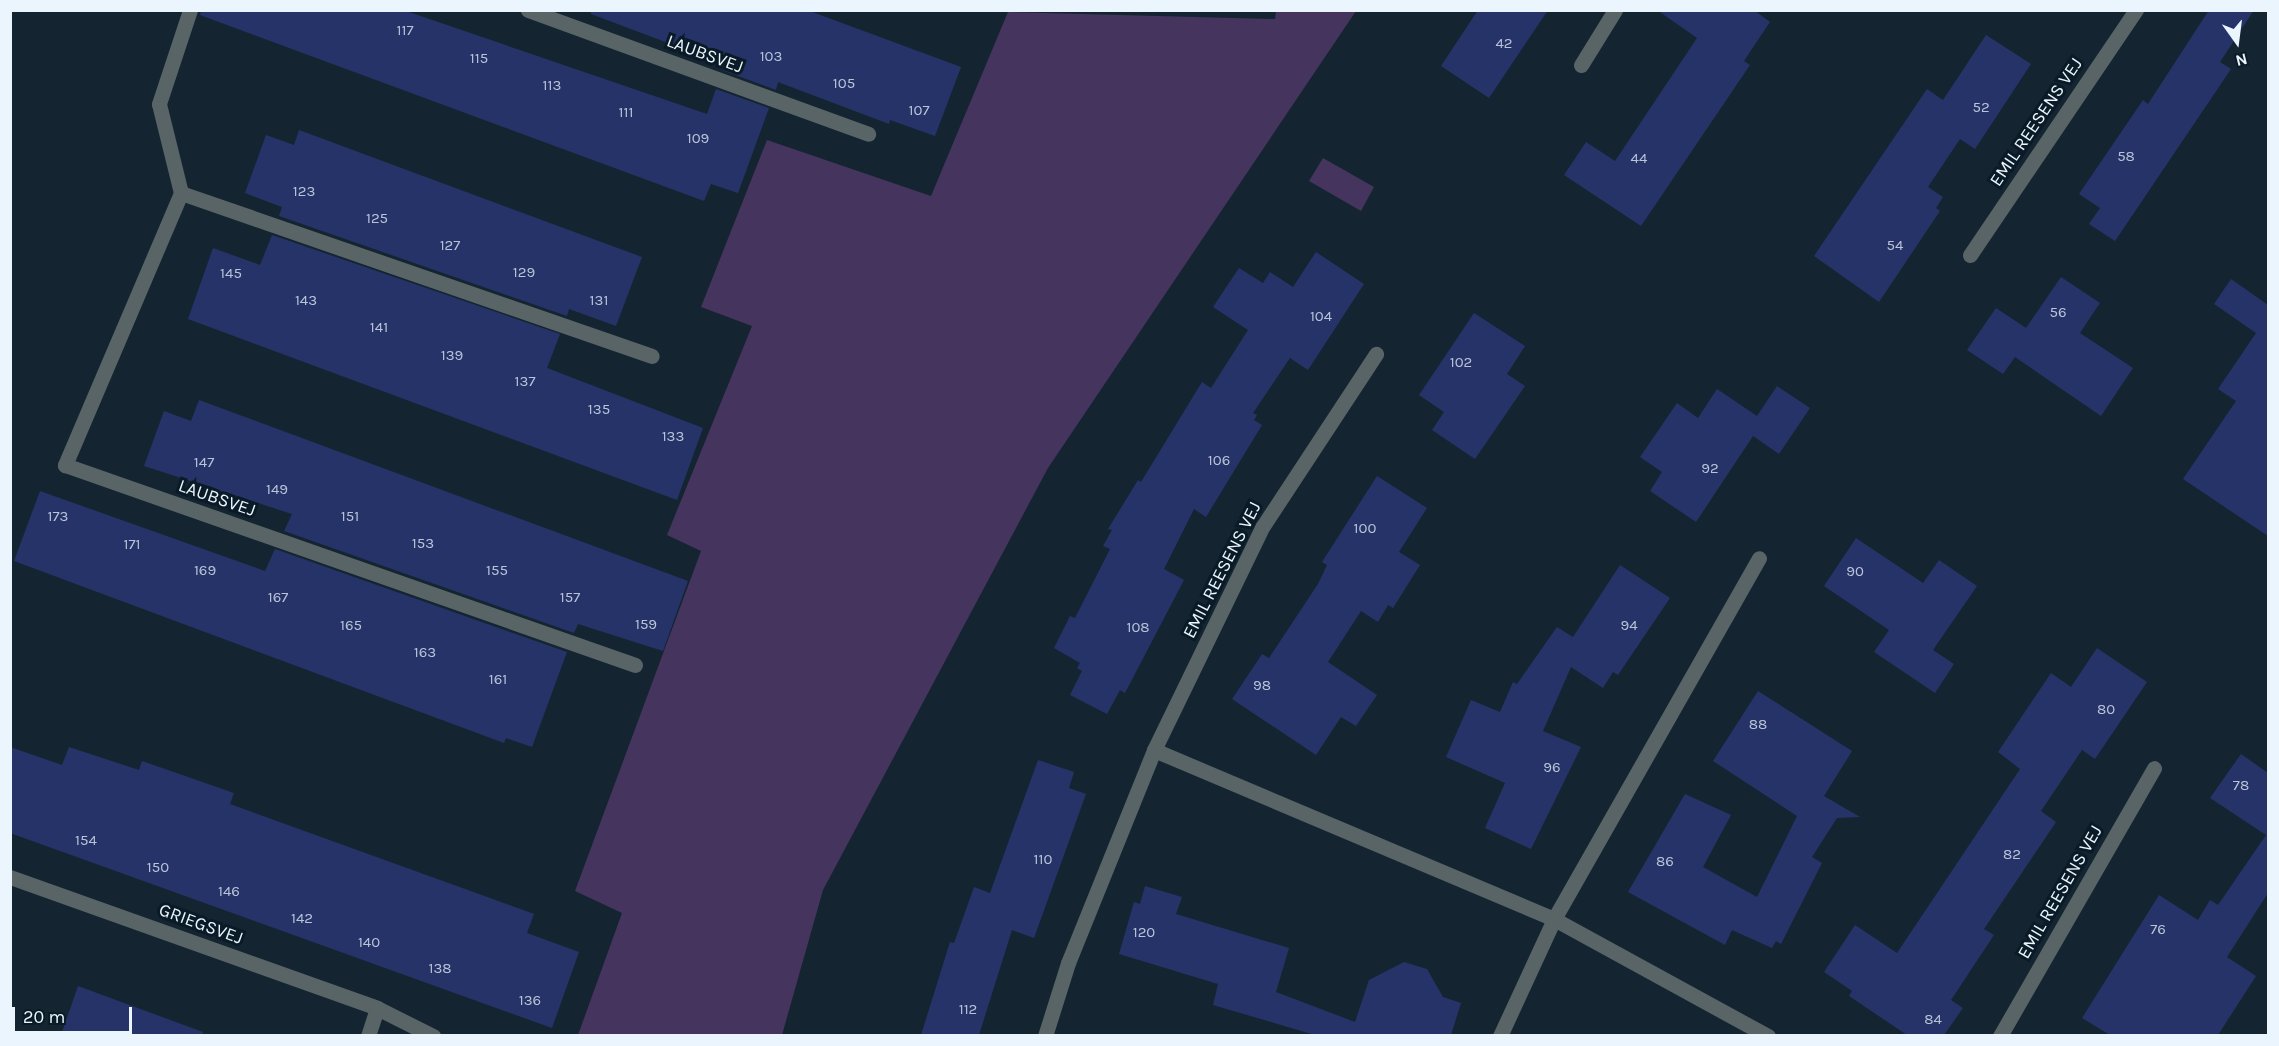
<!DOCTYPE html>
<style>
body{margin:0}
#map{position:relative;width:2279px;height:1046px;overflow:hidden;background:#142531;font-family:Karla,sans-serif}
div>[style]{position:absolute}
.green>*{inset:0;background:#45345d}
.building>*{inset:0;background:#263368}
.minor>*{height:15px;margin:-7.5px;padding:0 7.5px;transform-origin:7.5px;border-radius:7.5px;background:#586466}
span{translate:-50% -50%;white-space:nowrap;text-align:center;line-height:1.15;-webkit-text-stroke:6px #0a1b27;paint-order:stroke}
.number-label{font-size:15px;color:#b9c4d8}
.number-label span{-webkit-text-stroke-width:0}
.street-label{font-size:18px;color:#eaf5fd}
.frame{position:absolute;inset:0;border:12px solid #eaf5fd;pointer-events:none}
.north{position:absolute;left:2207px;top:12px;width:60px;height:60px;-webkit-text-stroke:4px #0a1b27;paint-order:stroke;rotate:166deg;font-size:16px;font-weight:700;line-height:24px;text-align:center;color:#eaf5fd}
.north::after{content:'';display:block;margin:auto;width:21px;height:27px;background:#eaf5fd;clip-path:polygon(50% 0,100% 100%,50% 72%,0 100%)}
.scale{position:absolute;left:12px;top:1007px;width:120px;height:27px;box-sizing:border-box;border:3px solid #eaf5fd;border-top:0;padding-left:8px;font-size:18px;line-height:21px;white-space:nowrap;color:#eaf5fd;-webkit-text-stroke:4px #0a1b27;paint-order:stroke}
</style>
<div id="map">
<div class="green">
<div style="clip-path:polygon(1276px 11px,1356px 11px,1048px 468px,823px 890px,782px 1035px,578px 1035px,622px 913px,575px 891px,701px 551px,667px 535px,752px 326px,701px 307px,767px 140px,931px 196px,1008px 12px,1275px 19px)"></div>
<div style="clip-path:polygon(1323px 158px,1374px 187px,1361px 211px,1309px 181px)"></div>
</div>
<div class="building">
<div style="clip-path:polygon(201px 10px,403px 10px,707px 114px,716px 89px,769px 108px,738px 193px,711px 184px,704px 201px,200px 15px)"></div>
<div style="clip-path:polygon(591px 10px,807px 10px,961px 67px,935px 136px,890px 120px,889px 124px,778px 82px,776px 90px,722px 70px,724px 64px,591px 14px)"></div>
<div style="clip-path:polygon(1478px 10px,1548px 10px,1489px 98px,1441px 66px)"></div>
<div style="clip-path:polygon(1657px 10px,1754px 10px,1770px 22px,1744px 61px,1750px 65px,1641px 226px,1564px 175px,1586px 142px,1615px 161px,1697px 38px)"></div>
<div style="clip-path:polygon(2209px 10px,2254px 10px,2220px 62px,2231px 69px,2115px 241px,2089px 224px,2100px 208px,2079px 194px,2143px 100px,2148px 104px)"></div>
<div style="clip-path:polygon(1986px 35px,2031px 64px,1975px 149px,1960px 139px,1928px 187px,1943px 197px,1936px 208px,1940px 211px,1879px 302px,1814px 256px,1927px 89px,1943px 100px)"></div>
<div style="clip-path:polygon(299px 130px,642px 257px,616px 326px,569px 309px,567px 316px,279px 216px,282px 207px,245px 193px,266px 135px,294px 145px)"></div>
<div style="clip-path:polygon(272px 235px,560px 334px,547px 368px,703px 428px,677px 500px,188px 319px,213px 248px,260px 265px)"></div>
<div style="clip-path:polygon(1316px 252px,1364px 284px,1308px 370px,1290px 358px,1253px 413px,1257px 415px,1254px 420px,1262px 425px,1206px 517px,1194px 509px,1164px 569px,1184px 580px,1125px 693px,1120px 690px,1107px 714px,1070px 695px,1082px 671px,1077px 668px,1080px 663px,1054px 648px,1070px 616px,1075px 618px,1110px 549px,1103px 546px,1112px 530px,1108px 529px,1138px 480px,1141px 482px,1202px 382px,1211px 388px,1248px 330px,1213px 307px,1239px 268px,1263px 283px,1270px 272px,1293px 287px)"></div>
<div style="clip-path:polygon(2061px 277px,2100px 303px,2080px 333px,2133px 368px,2101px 416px,2015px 357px,2003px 374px,1967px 350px,1996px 308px,2026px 328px)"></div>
<div style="clip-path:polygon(2231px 279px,2268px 305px,2268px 536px,2183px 479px,2236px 401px,2218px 389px,2256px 333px,2214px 304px)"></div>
<div style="clip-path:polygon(1474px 313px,1525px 346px,1507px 374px,1525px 386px,1475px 459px,1432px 430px,1444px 412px,1419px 395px)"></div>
<div style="clip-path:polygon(1777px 386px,1810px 408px,1779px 454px,1753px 436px,1696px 522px,1650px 491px,1662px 472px,1640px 457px,1677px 403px,1698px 418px,1717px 389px,1757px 416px)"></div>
<div style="clip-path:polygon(199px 400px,688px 581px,663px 651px,578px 624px,574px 633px,284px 531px,292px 514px,144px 466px,164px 411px,191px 421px)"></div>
<div style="clip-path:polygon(1377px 476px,1427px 508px,1399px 552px,1420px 565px,1393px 608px,1388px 605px,1378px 622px,1361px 611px,1328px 662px,1377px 695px,1356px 726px,1341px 717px,1316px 755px,1232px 699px,1262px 654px,1269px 658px,1318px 584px,1327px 565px,1322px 562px)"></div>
<div style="clip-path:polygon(40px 491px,265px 571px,275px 549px,567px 652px,532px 747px,506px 738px,504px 743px,14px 561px)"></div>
<div style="clip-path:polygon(1856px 538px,1923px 583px,1939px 560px,1977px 586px,1933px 650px,1954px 664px,1935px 693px,1874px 652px,1889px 630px,1824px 586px)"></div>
<div style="clip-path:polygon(1620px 565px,1670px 598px,1618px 675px,1613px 672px,1603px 688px,1571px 667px,1543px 731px,1581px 747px,1531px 849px,1485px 828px,1505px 783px,1446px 757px,1471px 700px,1500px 712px,1513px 682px,1517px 684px,1557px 627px,1573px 637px)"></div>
<div style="clip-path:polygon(2097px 648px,2147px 682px,2095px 759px,2082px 750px,2041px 811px,2056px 822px,1984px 929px,1994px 935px,1951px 1000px,1963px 1008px,1944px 1035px,1907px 1035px,1849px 996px,1852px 991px,1824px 972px,1855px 925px,1897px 953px,2020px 769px,1998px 752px,2051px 673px,2071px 687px)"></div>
<div style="clip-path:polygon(1758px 691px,1852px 751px,1824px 796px,1860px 817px,1837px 818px,1812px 857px,1822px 863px,1781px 944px,1776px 941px,1772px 948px,1732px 930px,1725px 945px,1628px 892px,1685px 794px,1731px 815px,1703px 867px,1757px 897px,1797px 816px,1713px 761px)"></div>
<div style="clip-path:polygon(10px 747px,62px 765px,69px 747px,139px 770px,142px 761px,234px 793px,230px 804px,534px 914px,527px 933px,579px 952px,552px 1028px,10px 833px)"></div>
<div style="clip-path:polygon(2241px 754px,2268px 773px,2268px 893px,2227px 957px,2256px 976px,2218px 1035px,2110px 1035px,2082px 1018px,2159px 895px,2198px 920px,2210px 900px,2218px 905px,2266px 835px,2210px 798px)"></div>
<div style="clip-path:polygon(1038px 760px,1074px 772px,1069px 788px,1086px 794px,1034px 938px,1012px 930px,979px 1035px,921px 1035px,950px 942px,954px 943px,974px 887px,990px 893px)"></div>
<div style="clip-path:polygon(1145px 886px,1182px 897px,1176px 914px,1289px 948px,1276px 992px,1355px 1022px,1369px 980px,1404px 962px,1427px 969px,1443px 997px,1461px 1003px,1451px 1035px,1315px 1035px,1213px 1005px,1218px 984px,1119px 954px,1134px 902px,1140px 904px)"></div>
<div style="clip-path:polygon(78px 986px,203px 1032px,202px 1035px,61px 1035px)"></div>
</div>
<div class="minor">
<div style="left:190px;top:10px;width:99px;rotate:108.3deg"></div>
<div style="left:159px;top:104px;width:92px;rotate:76.1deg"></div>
<div style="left:181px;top:193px;width:296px;rotate:113.1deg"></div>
<div style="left:65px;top:465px;width:604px;rotate:19.33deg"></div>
<div style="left:528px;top:10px;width:362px;rotate:20deg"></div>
<div style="left:1581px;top:65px;width:65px;rotate:-58.3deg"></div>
<div style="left:181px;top:193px;width:498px;rotate:19.1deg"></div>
<div style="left:1970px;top:255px;width:296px;rotate:-55.9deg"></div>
<div style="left:1154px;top:750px;width:434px;rotate:22.9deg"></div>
<div style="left:1554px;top:919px;width:244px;rotate:28.7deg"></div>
<div style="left:10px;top:877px;width:390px;rotate:19.6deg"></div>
<div style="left:377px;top:1008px;width:63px;rotate:26.6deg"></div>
<div style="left:368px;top:1036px;width:29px;rotate:-72deg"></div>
<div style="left:1045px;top:1036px;width:77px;rotate:-72.5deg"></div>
<div style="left:1068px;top:963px;width:230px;rotate:-68deg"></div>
<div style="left:1154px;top:750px;width:249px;rotate:-64.1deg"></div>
<div style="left:1263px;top:526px;width:206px;rotate:-56.7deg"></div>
<div style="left:1500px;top:1036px;width:129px;rotate:-65.2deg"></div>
<div style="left:1554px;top:919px;width:415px;rotate:-60.4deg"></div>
<div style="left:2000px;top:1036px;width:309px;rotate:-60.1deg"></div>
</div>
<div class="number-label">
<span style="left:405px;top:31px">117</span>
<span style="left:1504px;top:44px">42</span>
<span style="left:771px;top:57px">103</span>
<span style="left:479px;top:59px">115</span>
<span style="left:844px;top:84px">105</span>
<span style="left:552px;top:86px">113</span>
<span style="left:1981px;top:108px">52</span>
<span style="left:919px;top:111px">107</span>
<span style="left:626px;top:113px">111</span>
<span style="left:698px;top:139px">109</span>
<span style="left:2126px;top:157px">58</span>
<span style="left:1639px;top:159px">44</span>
<span style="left:304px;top:192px">123</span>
<span style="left:377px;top:219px">125</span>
<span style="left:450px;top:246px">127</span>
<span style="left:1895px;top:246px">54</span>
<span style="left:524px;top:273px">129</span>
<span style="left:231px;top:274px">145</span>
<span style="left:306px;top:301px">143</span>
<span style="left:599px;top:301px">131</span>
<span style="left:2058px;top:313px">56</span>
<span style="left:1321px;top:317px">104</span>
<span style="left:379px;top:328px">141</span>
<span style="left:452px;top:356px">139</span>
<span style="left:1461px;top:363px">102</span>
<span style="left:525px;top:382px">137</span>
<span style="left:599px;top:410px">135</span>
<span style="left:673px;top:437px">133</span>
<span style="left:1219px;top:461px">106</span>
<span style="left:204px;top:463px">147</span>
<span style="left:1710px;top:469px">92</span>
<span style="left:277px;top:490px">149</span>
<span style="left:58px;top:517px">173</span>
<span style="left:350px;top:517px">151</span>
<span style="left:1365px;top:529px">100</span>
<span style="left:423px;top:544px">153</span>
<span style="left:132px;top:545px">171</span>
<span style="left:205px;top:571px">169</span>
<span style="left:497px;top:571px">155</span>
<span style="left:1855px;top:572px">90</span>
<span style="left:278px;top:598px">167</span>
<span style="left:570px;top:598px">157</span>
<span style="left:646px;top:625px">159</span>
<span style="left:351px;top:626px">165</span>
<span style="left:1629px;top:626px">94</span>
<span style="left:1138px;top:628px">108</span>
<span style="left:425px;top:653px">163</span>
<span style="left:498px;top:680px">161</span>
<span style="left:1262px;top:686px">98</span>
<span style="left:2106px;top:710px">80</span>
<span style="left:1758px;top:725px">88</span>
<span style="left:1552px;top:768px">96</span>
<span style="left:2241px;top:786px">78</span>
<span style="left:86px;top:841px">154</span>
<span style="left:2012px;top:855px">82</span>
<span style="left:1043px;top:860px">110</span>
<span style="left:1665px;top:862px">86</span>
<span style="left:158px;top:868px">150</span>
<span style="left:229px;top:892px">146</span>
<span style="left:302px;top:919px">142</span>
<span style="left:2158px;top:930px">76</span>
<span style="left:1144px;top:933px">120</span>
<span style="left:369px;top:943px">140</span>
<span style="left:440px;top:969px">138</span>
<span style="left:530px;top:1001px">136</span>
<span style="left:968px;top:1010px">112</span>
<span style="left:1933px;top:1020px">84</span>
</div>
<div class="street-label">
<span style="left:705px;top:54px;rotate:20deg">LAUBSVEJ</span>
<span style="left:2036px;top:122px;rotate:-56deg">EMIL REESENS VEJ</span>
<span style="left:217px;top:498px;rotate:19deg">LAUBSVEJ</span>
<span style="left:1222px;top:570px;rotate:-63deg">EMIL REESENS VEJ</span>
<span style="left:2060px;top:892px;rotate:-60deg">EMIL REESENS VEJ</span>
<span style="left:201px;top:924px;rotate:20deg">GRIEGSVEJ</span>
</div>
<div class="frame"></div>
<div class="north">N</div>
<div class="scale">20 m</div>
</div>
